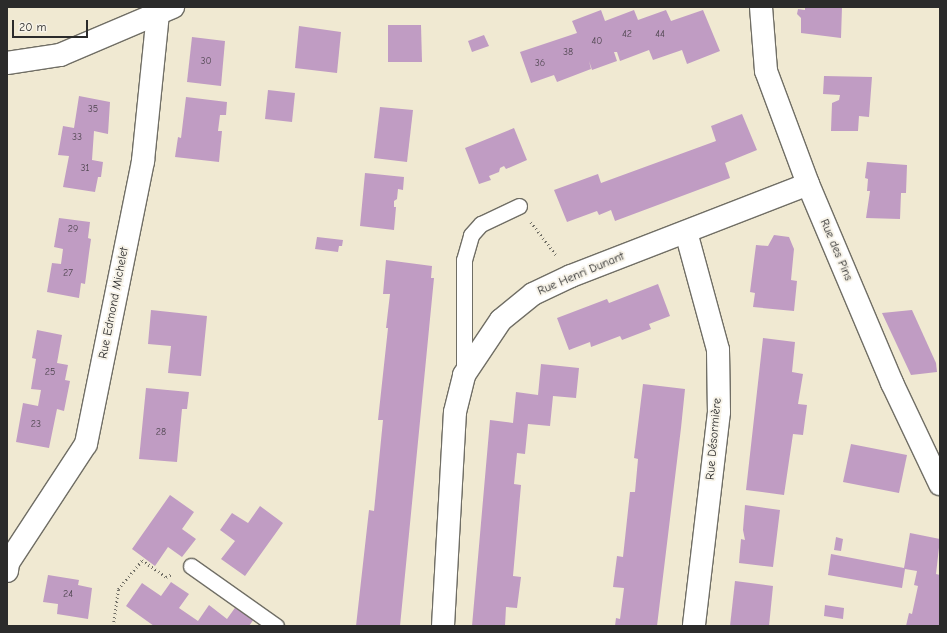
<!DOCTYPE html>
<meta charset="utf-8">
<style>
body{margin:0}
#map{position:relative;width:947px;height:633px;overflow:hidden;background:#f0e9d2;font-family:"Comic Neue",sans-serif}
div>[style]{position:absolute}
.building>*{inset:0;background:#c09cc3}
.path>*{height:2.5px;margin-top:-1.25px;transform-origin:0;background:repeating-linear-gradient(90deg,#706e65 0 1px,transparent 0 4px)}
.roads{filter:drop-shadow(1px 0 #706e65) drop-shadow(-1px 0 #706e65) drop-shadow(0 1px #706e65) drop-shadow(0 -1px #706e65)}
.lane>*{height:15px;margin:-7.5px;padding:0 7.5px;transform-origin:7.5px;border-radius:7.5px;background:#fff}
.street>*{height:22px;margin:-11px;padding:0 11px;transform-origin:11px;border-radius:11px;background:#fff}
span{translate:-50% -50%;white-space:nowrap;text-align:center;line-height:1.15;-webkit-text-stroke:4px #f7f3e8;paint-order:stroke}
.number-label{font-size:10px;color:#504751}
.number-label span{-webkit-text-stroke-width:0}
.street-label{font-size:12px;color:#2b2b2b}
.frame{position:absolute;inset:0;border:8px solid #2b2b2b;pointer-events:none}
.scale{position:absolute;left:12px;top:20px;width:76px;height:18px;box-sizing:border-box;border:2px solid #2b2b2b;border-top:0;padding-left:5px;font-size:12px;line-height:14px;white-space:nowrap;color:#2b2b2b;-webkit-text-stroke:3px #f7f3e8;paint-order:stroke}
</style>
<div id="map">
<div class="building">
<div style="clip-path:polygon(805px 7px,842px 7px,841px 38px,801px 33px,801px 18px,797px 14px,798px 9px,805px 10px)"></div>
<div style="clip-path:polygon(601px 10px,605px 21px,634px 10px,638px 20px,666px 10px,671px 21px,703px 10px,720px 51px,687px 64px,682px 50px,653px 60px,649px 50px,620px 61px,617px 52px,614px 52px,617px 61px,592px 70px,589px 61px,591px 69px,557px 82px,554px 75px,531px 83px,520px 52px,577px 33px,572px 21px)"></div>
<div style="clip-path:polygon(388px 25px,421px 25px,422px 62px,388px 62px)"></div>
<div style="clip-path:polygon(299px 26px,341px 32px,337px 73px,295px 68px)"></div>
<div style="clip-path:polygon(484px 35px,489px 46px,472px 52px,468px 41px)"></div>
<div style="clip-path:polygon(192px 37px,225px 41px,221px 86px,187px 82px)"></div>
<div style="clip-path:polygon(824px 76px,872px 77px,869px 117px,859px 116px,858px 131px,831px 131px,832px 103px,839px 100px,840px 95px,823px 94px)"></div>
<div style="clip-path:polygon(268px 90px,295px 93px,292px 122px,265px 119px)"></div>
<div style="clip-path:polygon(79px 96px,110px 102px,108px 134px,94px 131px,92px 160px,103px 162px,101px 177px,98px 177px,95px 192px,63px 187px,69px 156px,58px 155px,63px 126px,74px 128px)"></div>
<div style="clip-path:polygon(186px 97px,227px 102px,226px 115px,220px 115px,218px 131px,222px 131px,219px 162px,175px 157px,178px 137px,181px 138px)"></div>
<div style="clip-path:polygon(380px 107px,413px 110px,407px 162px,374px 158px)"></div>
<div style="clip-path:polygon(742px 114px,757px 150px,725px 163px,730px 178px,615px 221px,611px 210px,599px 215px,597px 211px,567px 222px,554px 190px,598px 174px,601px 183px,716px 141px,711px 126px)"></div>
<div style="clip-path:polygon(514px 128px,527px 160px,506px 169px,504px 166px,500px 168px,499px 172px,489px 176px,491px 180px,479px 184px,465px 148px)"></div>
<div style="clip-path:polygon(867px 162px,907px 165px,906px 193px,901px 193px,900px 219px,866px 218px,870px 191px,867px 191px,868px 179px,865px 178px)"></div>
<div style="clip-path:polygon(365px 173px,404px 177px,403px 190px,398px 189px,397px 199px,394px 201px,394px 207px,396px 207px,394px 230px,360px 226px)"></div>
<div style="clip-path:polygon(59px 218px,90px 222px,88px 238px,91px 239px,89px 253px,85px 284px,81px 283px,79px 298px,47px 292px,52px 263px,61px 264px,63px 249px,54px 247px)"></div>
<div style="clip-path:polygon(774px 235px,789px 237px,794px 249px,791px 280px,797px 281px,794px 311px,753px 307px,755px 293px,750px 292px,756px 245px,768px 246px)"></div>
<div style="clip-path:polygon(317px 237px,343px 240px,342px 246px,339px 246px,338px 252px,315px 249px)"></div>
<div style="clip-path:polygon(386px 260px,432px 266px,431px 278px,434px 278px,400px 626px,356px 626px,369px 510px,374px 511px,383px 420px,378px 420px,388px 328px,386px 328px,390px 294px,383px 294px)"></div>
<div style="clip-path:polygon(658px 284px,670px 316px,649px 324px,651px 329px,622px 340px,620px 336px,591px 347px,590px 342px,569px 350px,557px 318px,607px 299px,609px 303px)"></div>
<div style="clip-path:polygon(151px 310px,207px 316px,201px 376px,168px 373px,171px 346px,148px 344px)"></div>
<div style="clip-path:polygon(912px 310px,936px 363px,937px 372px,911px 375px,882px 313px)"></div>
<div style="clip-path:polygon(37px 330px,62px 335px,57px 363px,68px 365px,65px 380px,70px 381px,64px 411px,57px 409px,49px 448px,16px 442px,23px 403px,38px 406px,41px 390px,31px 389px,36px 359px,32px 358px)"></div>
<div style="clip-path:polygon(763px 338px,795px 342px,792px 372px,803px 374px,798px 404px,807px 405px,803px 435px,793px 434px,784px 495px,746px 490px)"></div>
<div style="clip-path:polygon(541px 364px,579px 368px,576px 398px,553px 396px,550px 426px,528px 424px,525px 454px,517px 453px,514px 484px,521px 485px,513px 576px,521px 577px,517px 608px,506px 607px,505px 626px,472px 626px,490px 420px,513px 423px,516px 392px,538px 395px)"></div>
<div style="clip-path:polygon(643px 384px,685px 389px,681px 428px,657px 626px,615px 626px,616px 618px,620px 619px,624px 588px,613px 587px,617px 556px,623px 557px,630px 492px,635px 492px,638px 459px,634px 458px)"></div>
<div style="clip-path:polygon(146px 388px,189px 392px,187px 409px,182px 409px,177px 462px,139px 459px)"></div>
<div style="clip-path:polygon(851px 444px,907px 455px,899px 493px,843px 482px)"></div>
<div style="clip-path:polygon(170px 495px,194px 512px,182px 529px,196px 539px,182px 557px,168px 547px,155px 566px,132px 549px)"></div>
<div style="clip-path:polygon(745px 505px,780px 510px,773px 567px,739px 563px,741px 539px,745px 540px,743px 530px)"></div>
<div style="clip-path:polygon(260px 506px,283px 523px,245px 576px,221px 559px,235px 541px,220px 530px,232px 513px,248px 523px)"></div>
<div style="clip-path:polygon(910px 533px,940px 539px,936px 574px,940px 575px,940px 626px,906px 626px,909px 613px,912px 614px,918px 586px,914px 585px,917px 571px,905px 569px,902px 588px,828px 575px,831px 554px,904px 568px)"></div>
<div style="clip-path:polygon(836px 537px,843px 539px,841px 551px,834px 550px)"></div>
<div style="clip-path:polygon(48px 575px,79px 580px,78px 585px,92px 588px,88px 619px,57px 614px,58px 604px,43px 602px)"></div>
<div style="clip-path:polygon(735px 581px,773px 586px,769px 626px,730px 626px)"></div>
<div style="clip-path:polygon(171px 582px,189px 594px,179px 608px,198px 621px,209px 605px,227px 619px,237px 605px,254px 619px,249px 626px,154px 626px,126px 606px,142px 583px,161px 596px)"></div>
<div style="clip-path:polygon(825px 605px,844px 608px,843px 619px,824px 616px)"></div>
</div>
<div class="path">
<div style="left:531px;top:222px;width:43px;rotate:52.6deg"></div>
<div style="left:113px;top:626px;width:37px;rotate:-82deg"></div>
<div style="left:118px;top:589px;width:38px;rotate:-50deg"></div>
<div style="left:142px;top:560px;width:29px;rotate:35deg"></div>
<div style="left:166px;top:577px;width:7px;rotate:-27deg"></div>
</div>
<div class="roads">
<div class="lane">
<div style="left:464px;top:375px;width:115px;rotate:-90deg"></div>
<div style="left:464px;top:260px;width:26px;rotate:-74deg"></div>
<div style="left:471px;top:235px;width:15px;rotate:-48deg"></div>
<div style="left:481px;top:224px;width:42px;rotate:-25.3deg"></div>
<div style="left:191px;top:566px;width:104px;rotate:35.2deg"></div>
</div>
<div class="street">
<div style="left:761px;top:7px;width:64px;rotate:85.5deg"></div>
<div style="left:766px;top:71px;width:121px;rotate:69.6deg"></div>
<div style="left:808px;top:184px;width:216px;rotate:67.1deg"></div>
<div style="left:892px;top:383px;width:112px;rotate:64.6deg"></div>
<div style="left:7px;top:63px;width:54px;rotate:-8.6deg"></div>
<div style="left:60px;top:55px;width:123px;rotate:-23deg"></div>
<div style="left:686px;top:232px;width:122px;rotate:74.8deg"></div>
<div style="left:718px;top:350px;width:62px;rotate:89.1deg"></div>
<div style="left:719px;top:412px;width:215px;rotate:96.7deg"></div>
<div style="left:7px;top:571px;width:8px;rotate:-83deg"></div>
<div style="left:8px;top:563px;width:142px;rotate:-56.8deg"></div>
<div style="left:86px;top:444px;width:289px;rotate:-78.6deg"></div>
<div style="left:143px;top:161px;width:149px;rotate:-84.2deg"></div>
<div style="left:443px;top:626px;width:214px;rotate:-86.8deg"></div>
<div style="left:455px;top:412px;width:38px;rotate:-76deg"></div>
<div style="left:464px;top:375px;width:66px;rotate:-56.1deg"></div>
<div style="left:501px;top:320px;width:41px;rotate:-39.1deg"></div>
<div style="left:533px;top:294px;width:42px;rotate:-25.3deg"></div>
<div style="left:571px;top:276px;width:254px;rotate:-21.2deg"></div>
</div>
</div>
<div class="number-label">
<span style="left:627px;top:35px">42</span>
<span style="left:660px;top:35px">44</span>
<span style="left:597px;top:42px">40</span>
<span style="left:568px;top:53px">38</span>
<span style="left:206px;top:62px">30</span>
<span style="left:540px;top:64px">36</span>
<span style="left:93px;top:110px">35</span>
<span style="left:77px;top:138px">33</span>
<span style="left:85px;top:169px">31</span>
<span style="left:73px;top:230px">29</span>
<span style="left:68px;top:274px">27</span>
<span style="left:50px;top:373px">25</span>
<span style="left:36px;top:425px">23</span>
<span style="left:161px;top:433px">28</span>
<span style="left:68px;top:595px">24</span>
</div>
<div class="street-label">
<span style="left:836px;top:250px;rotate:67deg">Rue des Pins</span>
<span style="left:581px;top:274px;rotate:-23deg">Rue Henri Dunant</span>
<span style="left:114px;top:303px;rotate:-79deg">Rue Edmond Michelet</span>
<span style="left:714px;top:439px;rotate:-85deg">Rue Désormière</span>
</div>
<div class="frame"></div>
<div class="scale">20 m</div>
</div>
